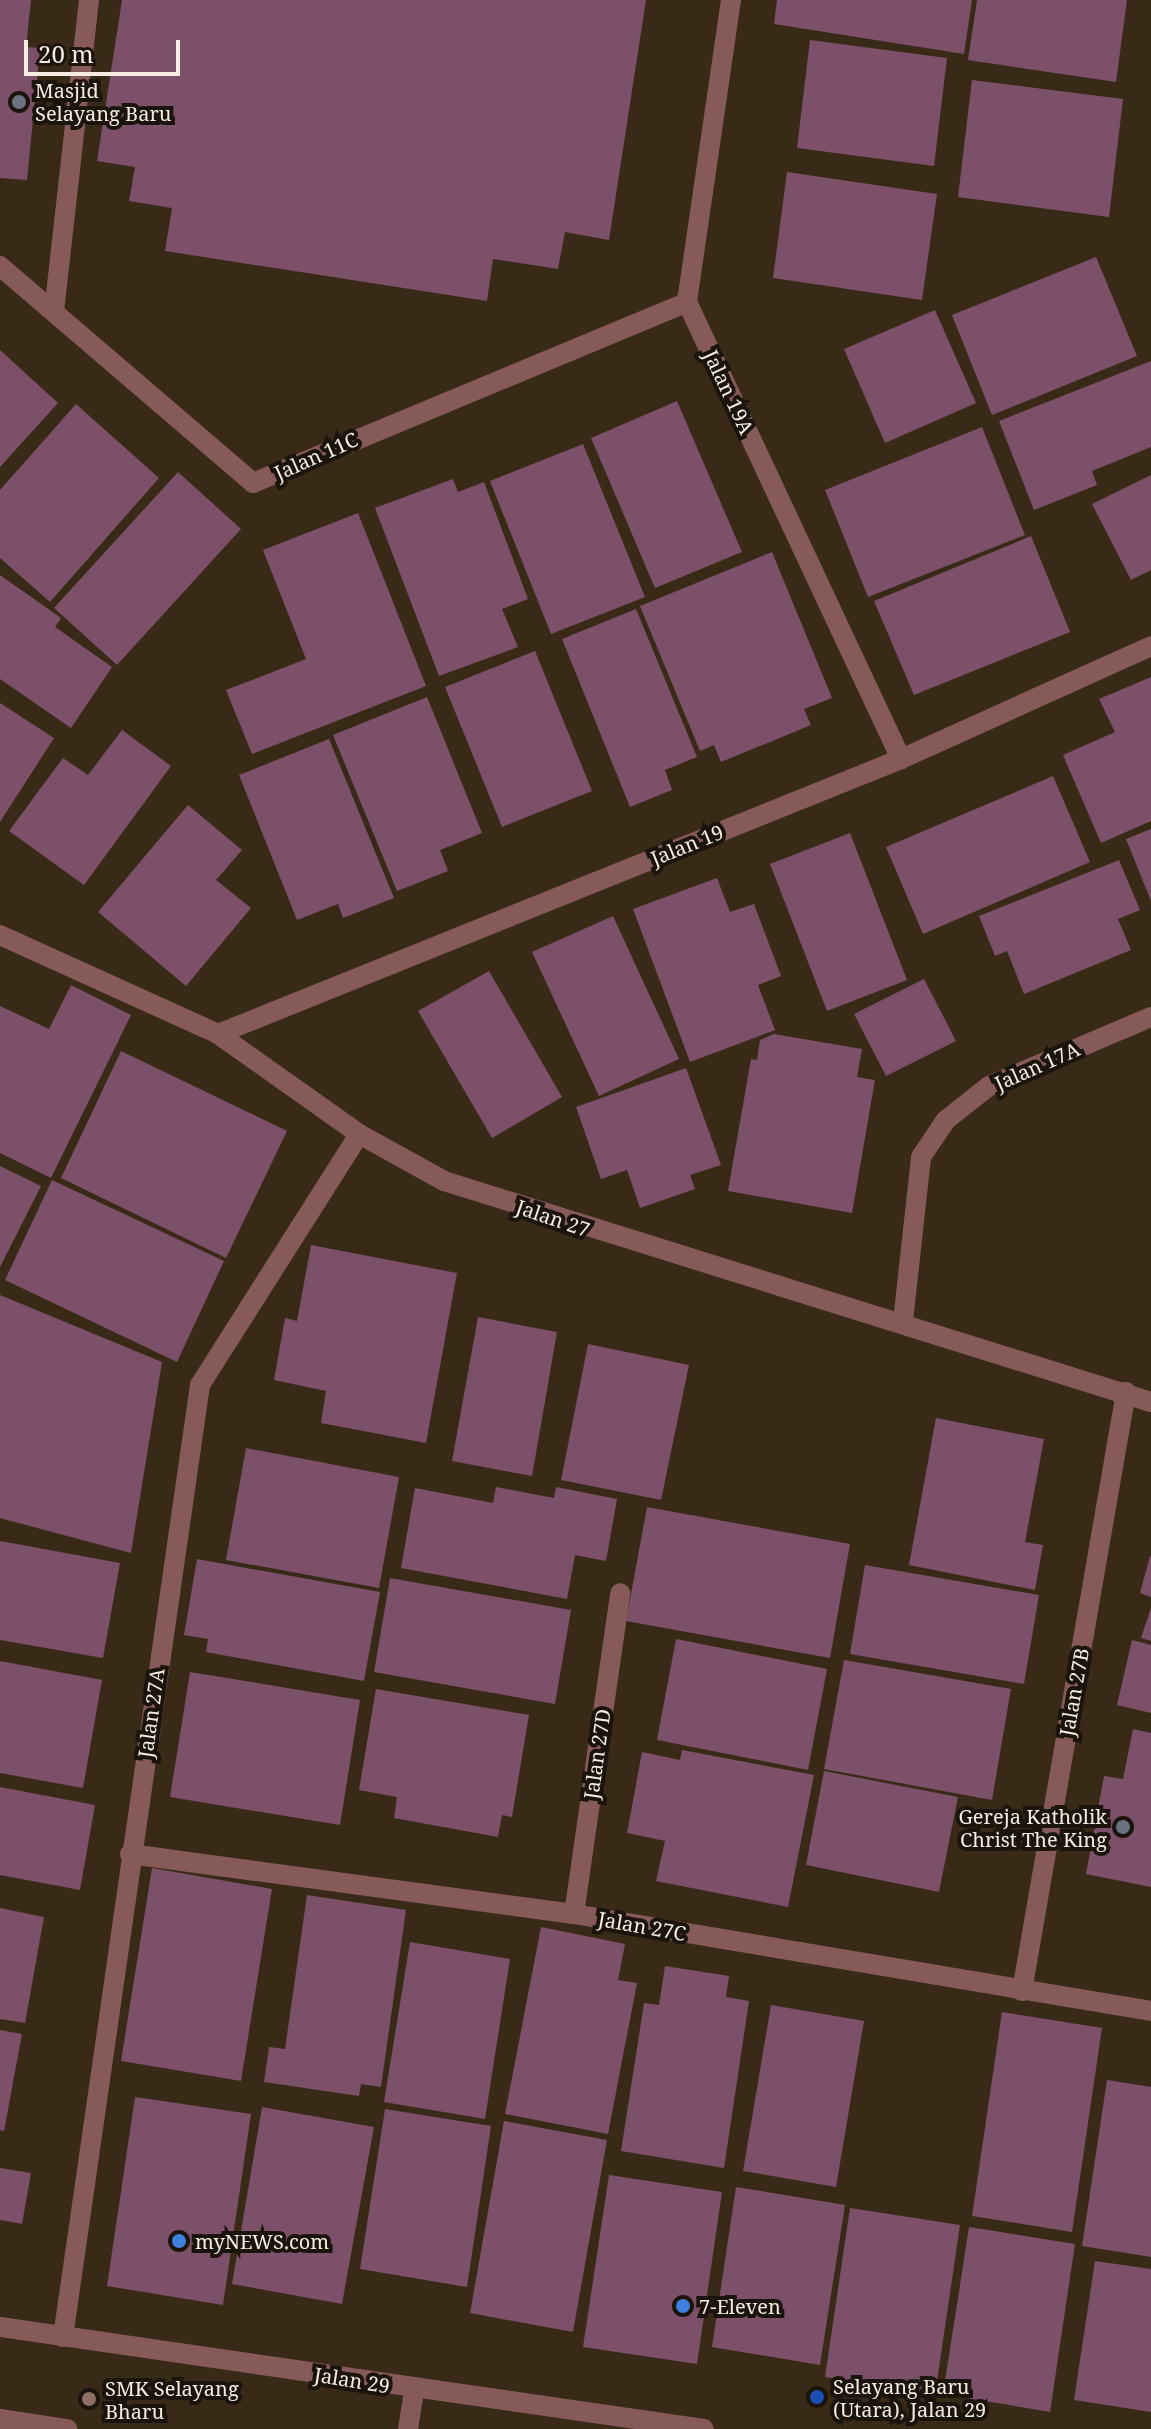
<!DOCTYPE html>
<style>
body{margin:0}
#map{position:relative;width:1151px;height:2429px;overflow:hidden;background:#392a18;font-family:"Noto Serif",serif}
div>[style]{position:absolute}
.building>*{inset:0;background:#7b5068}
.minor>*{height:20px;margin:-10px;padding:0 10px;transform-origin:10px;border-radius:10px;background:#855a58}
.dots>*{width:22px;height:22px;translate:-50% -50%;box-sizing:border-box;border:4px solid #1b140c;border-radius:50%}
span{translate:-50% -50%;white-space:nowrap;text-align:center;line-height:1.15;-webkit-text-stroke:8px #1b140c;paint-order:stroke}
.poi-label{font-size:20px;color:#f5ebe0}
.left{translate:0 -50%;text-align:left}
.right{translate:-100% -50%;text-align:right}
.street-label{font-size:20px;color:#f5ebe0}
.scale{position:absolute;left:24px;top:40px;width:156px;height:36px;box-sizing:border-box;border:4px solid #f5ebe0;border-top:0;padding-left:10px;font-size:24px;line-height:28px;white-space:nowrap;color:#f5ebe0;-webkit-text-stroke:6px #1b140c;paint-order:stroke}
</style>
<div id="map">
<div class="building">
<div style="clip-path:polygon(0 0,31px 0,26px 47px,40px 48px,27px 180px,0 178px)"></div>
<div style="clip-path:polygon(122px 0,646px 0,609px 240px,565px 232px,558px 269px,493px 259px,487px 301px,165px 251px,172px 208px,129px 201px,135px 167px,97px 161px)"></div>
<div style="clip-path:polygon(777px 0,972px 0,964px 54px,774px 24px)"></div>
<div style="clip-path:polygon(977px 0,1127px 0,1116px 82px,968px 60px)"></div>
<div style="clip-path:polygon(810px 40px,947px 58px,934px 166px,797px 148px)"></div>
<div style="clip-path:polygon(972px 80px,1123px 99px,1109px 217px,958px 197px)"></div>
<div style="clip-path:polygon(787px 172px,937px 194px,922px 300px,773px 278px)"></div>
<div style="clip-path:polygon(1096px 257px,1137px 356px,992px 415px,952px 315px)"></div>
<div style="clip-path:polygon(935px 310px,976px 403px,885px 443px,844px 349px)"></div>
<div style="clip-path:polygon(0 350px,58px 403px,0 467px)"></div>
<div style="clip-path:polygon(1151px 361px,1151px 447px,1092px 471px,1097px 485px,1034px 510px,999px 421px)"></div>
<div style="clip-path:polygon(677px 401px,742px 552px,655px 588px,591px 438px)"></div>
<div style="clip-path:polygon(76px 404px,159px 478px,50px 602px,0 558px,0 490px)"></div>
<div style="clip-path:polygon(982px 427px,1025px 535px,868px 597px,825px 490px)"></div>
<div style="clip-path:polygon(583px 444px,645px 597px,551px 634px,490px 481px)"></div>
<div style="clip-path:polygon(178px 472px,241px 529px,117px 665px,54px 608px)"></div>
<div style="clip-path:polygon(1151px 475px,1151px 570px,1131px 580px,1092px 504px)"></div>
<div style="clip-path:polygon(453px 479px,458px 492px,484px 482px,528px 599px,502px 609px,518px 647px,439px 676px,375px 508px)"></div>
<div style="clip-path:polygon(358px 513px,426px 686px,252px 754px,226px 690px,306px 659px,263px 550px)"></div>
<div style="clip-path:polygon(1031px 536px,1070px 632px,914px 695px,874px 601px)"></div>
<div style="clip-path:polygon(772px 552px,832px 698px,804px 709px,811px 725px,721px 762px,714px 745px,700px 751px,640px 606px)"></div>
<div style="clip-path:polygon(0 575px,61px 618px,55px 627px,112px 667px,71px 728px,0 679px)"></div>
<div style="clip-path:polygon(636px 609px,697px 757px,665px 770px,672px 790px,630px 807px,562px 639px)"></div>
<div style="clip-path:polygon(535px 651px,592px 791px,502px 827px,445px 687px)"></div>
<div style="clip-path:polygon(1151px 677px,1151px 821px,1101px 843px,1063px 755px,1115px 732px,1099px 699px)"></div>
<div style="clip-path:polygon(427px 697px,482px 833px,440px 850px,448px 871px,397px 891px,333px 735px)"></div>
<div style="clip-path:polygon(0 703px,54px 738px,0 822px)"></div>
<div style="clip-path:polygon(122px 730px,171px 766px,84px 885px,9px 831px,63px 758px,88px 775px)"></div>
<div style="clip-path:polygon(329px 739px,394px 898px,343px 918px,338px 904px,297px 920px,239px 775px)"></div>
<div style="clip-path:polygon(1053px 776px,1090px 862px,923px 934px,886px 847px)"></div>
<div style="clip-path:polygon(188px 805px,242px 850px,216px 880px,251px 908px,186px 986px,98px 912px)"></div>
<div style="clip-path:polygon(1151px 829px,1151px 901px,1126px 839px)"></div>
<div style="clip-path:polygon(850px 833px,907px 980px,827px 1011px,770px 864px)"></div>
<div style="clip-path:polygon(1119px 860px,1140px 910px,1118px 919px,1131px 950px,1024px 994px,1007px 951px,995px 956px,979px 916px)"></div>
<div style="clip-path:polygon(717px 878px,730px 912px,754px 904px,781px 976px,758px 985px,775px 1030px,690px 1062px,633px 909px)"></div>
<div style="clip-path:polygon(613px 916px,679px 1059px,599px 1096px,532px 952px)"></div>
<div style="clip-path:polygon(489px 971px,562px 1097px,492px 1138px,418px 1011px)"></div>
<div style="clip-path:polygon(924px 979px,956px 1041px,886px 1076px,854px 1014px)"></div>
<div style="clip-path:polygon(71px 985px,131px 1015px,51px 1178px,0 1153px,0 1006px,49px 1029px)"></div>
<div style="clip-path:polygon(774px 1034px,862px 1049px,857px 1077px,875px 1080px,852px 1213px,728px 1191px,751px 1059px,757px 1060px,760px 1040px)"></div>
<div style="clip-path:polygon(121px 1051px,287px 1131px,226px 1258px,61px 1178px)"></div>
<div style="clip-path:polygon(686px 1068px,721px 1165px,690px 1175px,695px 1189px,640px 1208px,627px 1170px,601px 1179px,576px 1107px)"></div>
<div style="clip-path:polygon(0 1166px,41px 1186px,0 1267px)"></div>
<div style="clip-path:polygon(52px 1180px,224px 1261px,177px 1362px,5px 1280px)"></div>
<div style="clip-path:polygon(311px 1245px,457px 1273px,426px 1443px,321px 1423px,326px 1391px,274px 1380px,285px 1318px,297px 1321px)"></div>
<div style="clip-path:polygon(0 1295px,162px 1362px,131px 1553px,0 1518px)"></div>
<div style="clip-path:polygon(478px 1317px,557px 1332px,532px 1476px,452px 1461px)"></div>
<div style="clip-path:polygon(588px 1344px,689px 1365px,661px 1500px,561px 1480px)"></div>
<div style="clip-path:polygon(936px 1418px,1044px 1439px,1025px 1542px,1043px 1545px,1035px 1590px,909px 1565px)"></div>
<div style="clip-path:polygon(246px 1448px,399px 1477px,379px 1588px,226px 1560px)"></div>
<div style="clip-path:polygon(496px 1487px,554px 1498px,556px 1487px,617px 1499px,606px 1561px,575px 1555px,567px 1599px,401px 1568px,415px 1488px,493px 1503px)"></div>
<div style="clip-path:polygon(647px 1507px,850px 1544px,830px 1658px,626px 1621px)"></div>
<div style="clip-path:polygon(0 1541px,120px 1563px,103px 1658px,0 1640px)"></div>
<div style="clip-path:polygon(1150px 1556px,1151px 1556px,1151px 1597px,1140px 1593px)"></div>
<div style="clip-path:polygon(197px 1559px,380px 1592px,364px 1681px,206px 1652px,208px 1639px,184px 1635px)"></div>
<div style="clip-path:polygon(865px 1565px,1039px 1595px,1024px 1684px,850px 1654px)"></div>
<div style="clip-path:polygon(390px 1578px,571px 1610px,555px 1704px,374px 1672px)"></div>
<div style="clip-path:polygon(1151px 1608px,1151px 1641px,1141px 1638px)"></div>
<div style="clip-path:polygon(676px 1639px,827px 1669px,808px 1770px,657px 1740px)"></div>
<div style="clip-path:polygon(1132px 1640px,1151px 1645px,1151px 1713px,1117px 1705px)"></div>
<div style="clip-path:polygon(844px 1660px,1011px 1689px,992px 1800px,824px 1769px)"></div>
<div style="clip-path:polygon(0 1661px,102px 1680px,83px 1788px,0 1773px)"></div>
<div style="clip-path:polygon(190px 1672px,360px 1700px,340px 1825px,170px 1797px)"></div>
<div style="clip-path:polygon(376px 1689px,529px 1715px,512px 1817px,502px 1815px,498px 1837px,394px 1818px,397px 1797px,359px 1790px)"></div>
<div style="clip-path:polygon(1133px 1729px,1151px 1733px,1151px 1887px,1086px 1874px,1104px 1776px,1123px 1779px)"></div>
<div style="clip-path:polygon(682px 1750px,814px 1775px,788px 1907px,656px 1881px,665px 1841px,627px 1833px,642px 1752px,680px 1760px)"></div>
<div style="clip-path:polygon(824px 1771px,958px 1797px,939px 1892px,806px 1865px)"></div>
<div style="clip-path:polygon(0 1787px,95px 1805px,80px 1890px,0 1875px)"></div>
<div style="clip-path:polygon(152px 1868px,272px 1889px,241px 2081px,121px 2061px)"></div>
<div style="clip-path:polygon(307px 1895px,406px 1910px,381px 2087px,361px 2084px,359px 2096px,264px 2082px,269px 2047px,285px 2049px)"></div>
<div style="clip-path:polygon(0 1908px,44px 1917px,25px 2023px,0 2019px)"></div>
<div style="clip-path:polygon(541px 1927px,625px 1944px,618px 1980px,637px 1983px,608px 2134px,505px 2114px)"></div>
<div style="clip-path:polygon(410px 1942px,510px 1959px,485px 2119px,384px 2102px)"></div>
<div style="clip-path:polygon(665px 1966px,729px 1976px,726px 1997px,749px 2001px,724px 2168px,621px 2151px,644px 2003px,659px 2005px)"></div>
<div style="clip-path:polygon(771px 2005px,864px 2021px,836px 2187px,743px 2171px)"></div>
<div style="clip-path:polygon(1002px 2012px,1102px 2028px,1072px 2232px,972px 2216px)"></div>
<div style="clip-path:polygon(0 2030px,22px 2034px,4px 2131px,0 2130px)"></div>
<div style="clip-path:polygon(1107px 2080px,1151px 2087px,1151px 2257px,1082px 2246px)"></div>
<div style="clip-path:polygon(135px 2097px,251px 2114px,223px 2305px,107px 2286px)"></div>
<div style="clip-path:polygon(262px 2107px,374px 2127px,342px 2304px,232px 2284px)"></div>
<div style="clip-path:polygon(385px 2109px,491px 2126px,467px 2287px,360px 2269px)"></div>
<div style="clip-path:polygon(504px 2121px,607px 2140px,573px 2332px,470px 2313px)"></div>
<div style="clip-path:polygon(0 2168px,31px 2173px,22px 2224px,0 2220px)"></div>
<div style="clip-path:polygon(609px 2175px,722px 2192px,697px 2364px,583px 2347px)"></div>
<div style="clip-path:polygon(736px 2187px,845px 2205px,820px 2365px,712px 2347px)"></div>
<div style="clip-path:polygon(850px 2208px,960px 2225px,935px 2395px,825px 2377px)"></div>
<div style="clip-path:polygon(969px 2227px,1075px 2244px,1050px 2412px,943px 2394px)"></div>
<div style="clip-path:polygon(1095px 2261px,1151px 2269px,1151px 2412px,1074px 2400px)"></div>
</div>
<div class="minor">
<div style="left:731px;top:0;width:305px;rotate:98.3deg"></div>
<div style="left:687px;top:302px;width:505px;rotate:64.91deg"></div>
<div style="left:0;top:266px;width:333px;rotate:40.6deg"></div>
<div style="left:253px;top:483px;width:470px;rotate:-22.6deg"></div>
<div style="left:54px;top:312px;width:314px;rotate:-83.6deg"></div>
<div style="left:0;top:935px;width:239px;rotate:24.4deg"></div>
<div style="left:218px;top:1034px;width:173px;rotate:35.3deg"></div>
<div style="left:359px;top:1134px;width:97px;rotate:28.9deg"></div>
<div style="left:444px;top:1181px;width:741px;rotate:17.36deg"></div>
<div style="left:218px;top:1034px;width:736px;rotate:-21.93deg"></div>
<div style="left:901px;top:759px;width:274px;rotate:-24.3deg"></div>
<div style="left:903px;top:1321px;width:165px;rotate:-83.7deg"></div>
<div style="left:921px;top:1157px;width:45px;rotate:-56deg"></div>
<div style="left:946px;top:1120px;width:55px;rotate:-38.3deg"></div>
<div style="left:989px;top:1086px;width:176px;rotate:-23.1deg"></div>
<div style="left:130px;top:1854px;width:448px;rotate:7.7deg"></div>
<div style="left:574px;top:1914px;width:585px;rotate:9.54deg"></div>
<div style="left:574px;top:1914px;width:324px;rotate:-81.8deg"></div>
<div style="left:1022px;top:1991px;width:608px;rotate:-80.15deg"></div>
<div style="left:0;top:2327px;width:711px;rotate:8.24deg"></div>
<div style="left:63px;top:2337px;width:962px;rotate:-81.81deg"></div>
<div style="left:200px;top:1385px;width:297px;rotate:-57.6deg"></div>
<div style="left:0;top:2419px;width:68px;rotate:8.5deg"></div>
<div style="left:408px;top:2429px;width:39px;rotate:-81deg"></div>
</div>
<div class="dots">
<div style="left:19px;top:102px;background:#6b7280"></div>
<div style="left:1123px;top:1827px;background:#6b7280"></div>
<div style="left:179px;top:2241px;background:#3f7fe0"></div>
<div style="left:683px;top:2306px;background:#3f7fe0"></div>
<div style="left:817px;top:2397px;background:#1a4fb4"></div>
<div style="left:89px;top:2399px;background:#8d6e63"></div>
</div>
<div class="poi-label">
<span class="left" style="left:35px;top:102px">Masjid<br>Selayang Baru</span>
<span class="right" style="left:1107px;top:1828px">Gereja Katholik<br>Christ The King</span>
<span class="left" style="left:195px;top:2241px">myNEWS.com</span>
<span class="left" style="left:699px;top:2306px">7-Eleven</span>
<span class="left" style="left:833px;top:2398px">Selayang Baru<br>(Utara), Jalan 29</span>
<span class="left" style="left:105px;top:2400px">SMK Selayang<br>Bharu</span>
</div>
<div class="street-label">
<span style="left:729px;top:392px;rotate:65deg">Jalan 19A</span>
<span style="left:316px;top:456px;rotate:-24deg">Jalan 11C</span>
<span style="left:687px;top:845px;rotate:-22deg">Jalan 19</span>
<span style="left:1037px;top:1066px;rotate:-24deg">Jalan 17A</span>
<span style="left:553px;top:1218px;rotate:19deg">Jalan 27</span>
<span style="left:1074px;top:1692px;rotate:-80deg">Jalan 27B</span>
<span style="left:151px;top:1713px;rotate:-82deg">Jalan 27A</span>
<span style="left:597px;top:1754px;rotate:-82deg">Jalan 27D</span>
<span style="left:642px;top:1926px;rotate:10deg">Jalan 27C</span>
<span style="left:352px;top:2380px;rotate:9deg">Jalan 29</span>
</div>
<div class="scale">20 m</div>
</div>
